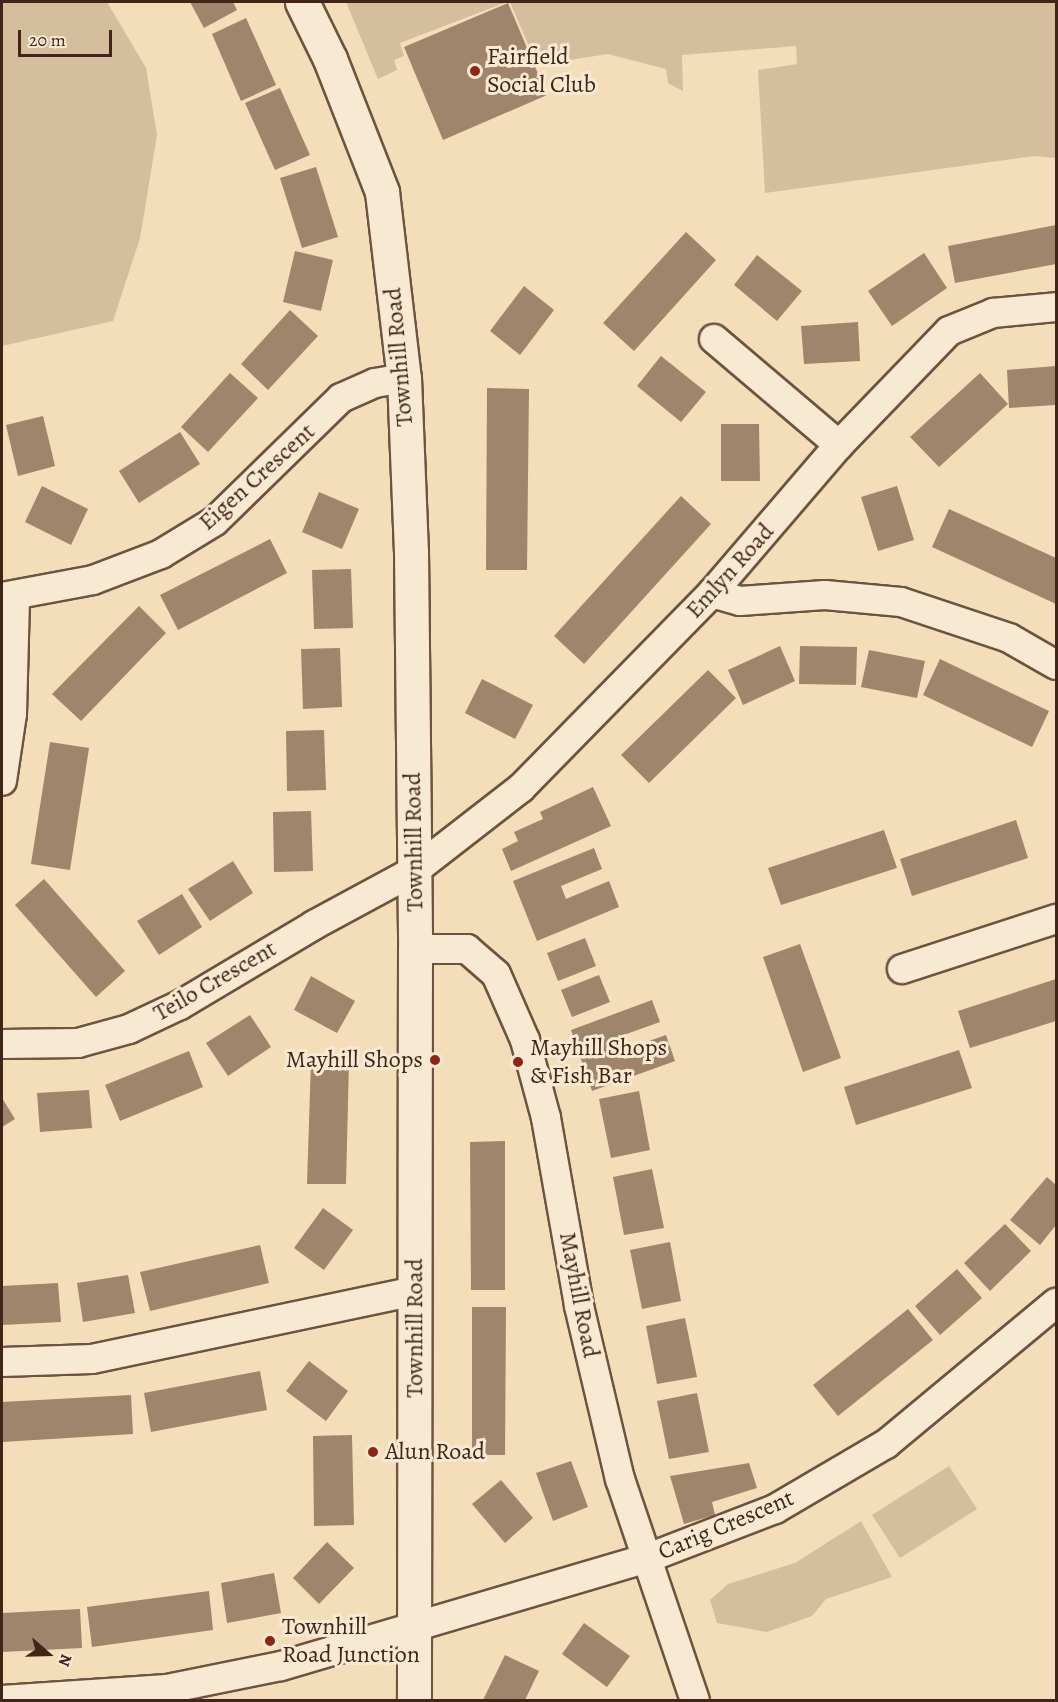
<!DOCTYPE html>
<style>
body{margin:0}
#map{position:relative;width:1058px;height:1702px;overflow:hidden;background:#f4ddb9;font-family:Alegreya,serif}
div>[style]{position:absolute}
.green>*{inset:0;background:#d5be9e}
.building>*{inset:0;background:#9e856c}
.roads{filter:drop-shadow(2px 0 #6d5340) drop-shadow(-2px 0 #6d5340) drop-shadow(0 2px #6d5340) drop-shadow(0 -2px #6d5340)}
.street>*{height:28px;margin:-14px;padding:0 14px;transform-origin:14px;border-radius:14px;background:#f8e9d2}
.secondary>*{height:33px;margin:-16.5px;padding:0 16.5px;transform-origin:16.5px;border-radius:16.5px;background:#f8e9d2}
.dots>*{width:16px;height:16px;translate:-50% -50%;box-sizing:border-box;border:3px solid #f8e9d2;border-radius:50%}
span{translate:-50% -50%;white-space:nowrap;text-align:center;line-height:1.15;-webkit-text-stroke:6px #f8e9d2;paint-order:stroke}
.poi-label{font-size:24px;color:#402518}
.left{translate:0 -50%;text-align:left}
.right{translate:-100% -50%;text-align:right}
.street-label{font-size:24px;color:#402518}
.frame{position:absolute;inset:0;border:3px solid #402518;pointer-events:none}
.north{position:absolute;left:18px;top:1624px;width:60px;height:60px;-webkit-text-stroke:4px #f8e9d2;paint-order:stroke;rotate:110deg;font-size:16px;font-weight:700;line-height:24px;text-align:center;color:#402518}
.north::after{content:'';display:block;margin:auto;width:21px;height:27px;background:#402518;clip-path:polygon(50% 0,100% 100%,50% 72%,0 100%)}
.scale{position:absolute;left:18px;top:30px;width:94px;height:27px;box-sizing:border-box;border:3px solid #402518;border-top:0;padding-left:8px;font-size:18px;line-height:21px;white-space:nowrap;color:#402518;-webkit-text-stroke:4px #f8e9d2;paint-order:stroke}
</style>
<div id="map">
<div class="green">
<div style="clip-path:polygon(2px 2px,107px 2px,146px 68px,157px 135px,140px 238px,113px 321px,2px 346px)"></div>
<div style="clip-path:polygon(346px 2px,507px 2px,400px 43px,404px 56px,394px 60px,397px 70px,378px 79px)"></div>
<div style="clip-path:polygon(510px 2px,1056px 2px,1056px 158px,1034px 156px,765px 193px,758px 70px,797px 64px,796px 46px,682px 55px,683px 91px,668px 83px,666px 69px,608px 54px,537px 65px)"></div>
<div style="clip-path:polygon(949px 1466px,977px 1509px,900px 1558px,872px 1515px)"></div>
<div style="clip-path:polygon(861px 1521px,892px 1577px,826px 1599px,812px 1616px,767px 1632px,717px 1623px,710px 1600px,728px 1584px,795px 1563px)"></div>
</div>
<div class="building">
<div style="clip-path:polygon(190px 2px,233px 2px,237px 10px,204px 28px)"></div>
<div style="clip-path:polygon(508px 3px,547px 95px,443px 140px,404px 47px)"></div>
<div style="clip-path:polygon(246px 18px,276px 85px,241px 101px,212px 34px)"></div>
<div style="clip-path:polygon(280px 88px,310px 155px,275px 170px,245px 103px)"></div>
<div style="clip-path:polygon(316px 167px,338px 237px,302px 248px,280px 178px)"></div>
<div style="clip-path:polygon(1056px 225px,1056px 264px,955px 283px,948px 246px)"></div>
<div style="clip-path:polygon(686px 232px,716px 260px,634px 351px,603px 323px)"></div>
<div style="clip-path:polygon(295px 251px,333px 260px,321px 311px,283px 302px)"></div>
<div style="clip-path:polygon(924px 253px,947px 288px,892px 326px,868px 291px)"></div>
<div style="clip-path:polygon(757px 255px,802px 291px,777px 321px,734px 285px)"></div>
<div style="clip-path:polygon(524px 286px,554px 310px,520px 355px,490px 331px)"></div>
<div style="clip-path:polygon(290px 310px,318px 336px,268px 390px,241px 364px)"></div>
<div style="clip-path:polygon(858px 322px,860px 361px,804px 364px,801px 326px)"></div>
<div style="clip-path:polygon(661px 356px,706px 392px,681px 422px,637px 386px)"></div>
<div style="clip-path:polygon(1056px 366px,1056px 405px,1009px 408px,1007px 370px)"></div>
<div style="clip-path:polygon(230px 373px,258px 398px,208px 452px,181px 427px)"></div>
<div style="clip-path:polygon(980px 373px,1008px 404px,939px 467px,910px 437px)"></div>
<div style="clip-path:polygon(487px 388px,529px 389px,527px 570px,486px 570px)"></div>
<div style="clip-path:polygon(43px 416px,55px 466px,18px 476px,6px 425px)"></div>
<div style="clip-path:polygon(721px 424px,759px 424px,760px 481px,721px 481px)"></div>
<div style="clip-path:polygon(180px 432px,200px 464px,139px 503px,119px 471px)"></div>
<div style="clip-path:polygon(42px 486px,88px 509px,71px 545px,25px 522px)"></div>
<div style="clip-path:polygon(897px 486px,914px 540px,878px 551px,861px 497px)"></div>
<div style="clip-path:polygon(319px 492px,359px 509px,342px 549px,302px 532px)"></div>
<div style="clip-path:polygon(681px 496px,711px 524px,584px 664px,554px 636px)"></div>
<div style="clip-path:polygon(949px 509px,1056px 558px,1056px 604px,932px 547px)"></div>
<div style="clip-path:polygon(270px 539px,287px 573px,178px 630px,160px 595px)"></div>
<div style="clip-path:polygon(351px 569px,353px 628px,314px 629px,312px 570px)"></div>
<div style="clip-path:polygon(139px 606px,166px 633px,81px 721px,52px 694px)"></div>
<div style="clip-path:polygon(780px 646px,795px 681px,743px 705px,728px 670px)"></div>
<div style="clip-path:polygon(800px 646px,857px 647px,856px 685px,799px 684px)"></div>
<div style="clip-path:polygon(340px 648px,342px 707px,303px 709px,301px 649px)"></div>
<div style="clip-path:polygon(869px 650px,925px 661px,917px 698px,861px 687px)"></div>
<div style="clip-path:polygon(940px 659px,1049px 711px,1032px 747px,923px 695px)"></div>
<div style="clip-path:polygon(708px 670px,736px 698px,649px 783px,621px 755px)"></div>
<div style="clip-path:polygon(482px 679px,533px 705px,515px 739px,465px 713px)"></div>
<div style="clip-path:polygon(324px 730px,326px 790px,287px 791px,286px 731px)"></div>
<div style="clip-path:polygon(50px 742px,89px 748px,70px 870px,31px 864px)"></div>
<div style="clip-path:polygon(593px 787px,611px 826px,511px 871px,502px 849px,518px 841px,514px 832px,543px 819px,540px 812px)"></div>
<div style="clip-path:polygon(311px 811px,313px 871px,274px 872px,273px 812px)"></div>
<div style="clip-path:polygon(1016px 820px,1028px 858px,912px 896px,900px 859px)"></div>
<div style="clip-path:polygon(884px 830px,897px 868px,781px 905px,768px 868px)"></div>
<div style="clip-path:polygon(594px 848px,602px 869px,561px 886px,566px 899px,609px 881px,619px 907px,537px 941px,513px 881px)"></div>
<div style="clip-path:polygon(233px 861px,253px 893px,210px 921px,188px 889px)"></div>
<div style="clip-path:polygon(44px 879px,125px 971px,96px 997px,15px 905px)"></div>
<div style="clip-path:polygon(182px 894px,202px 927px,159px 955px,137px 921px)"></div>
<div style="clip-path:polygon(585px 938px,596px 966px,558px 981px,547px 953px)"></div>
<div style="clip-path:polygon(800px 944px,841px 1058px,803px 1072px,763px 957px)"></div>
<div style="clip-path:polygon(599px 975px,610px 1002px,572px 1017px,561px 990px)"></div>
<div style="clip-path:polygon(311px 976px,355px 1001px,337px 1033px,294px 1010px)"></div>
<div style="clip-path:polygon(1056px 979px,1056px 1021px,970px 1048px,958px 1011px)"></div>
<div style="clip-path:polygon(652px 1000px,660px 1022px,618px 1037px,623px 1050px,666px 1035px,675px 1061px,592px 1091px,571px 1030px)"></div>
<div style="clip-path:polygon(250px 1015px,271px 1047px,228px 1076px,206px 1043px)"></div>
<div style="clip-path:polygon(959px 1050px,972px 1088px,856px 1125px,844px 1087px)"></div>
<div style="clip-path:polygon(189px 1051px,203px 1087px,120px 1121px,105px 1085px)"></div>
<div style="clip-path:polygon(311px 1061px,349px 1062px,346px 1184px,307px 1184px)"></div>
<div style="clip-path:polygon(89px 1090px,92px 1128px,40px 1132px,37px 1093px)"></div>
<div style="clip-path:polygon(639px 1091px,650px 1150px,611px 1158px,599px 1099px)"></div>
<div style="clip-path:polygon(2px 1098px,15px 1119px,2px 1127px)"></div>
<div style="clip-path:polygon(505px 1141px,505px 1290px,471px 1290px,470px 1142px)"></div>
<div style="clip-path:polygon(652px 1169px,664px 1228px,624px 1235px,613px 1177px)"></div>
<div style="clip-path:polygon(1047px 1177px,1056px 1185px,1056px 1225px,1040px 1245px,1010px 1220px)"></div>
<div style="clip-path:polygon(323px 1208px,353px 1230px,324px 1270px,294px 1248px)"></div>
<div style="clip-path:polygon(1005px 1224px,1031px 1251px,990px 1291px,964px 1263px)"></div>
<div style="clip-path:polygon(670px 1242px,681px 1301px,642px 1309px,630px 1250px)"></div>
<div style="clip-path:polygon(260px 1245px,269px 1283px,150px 1311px,140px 1272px)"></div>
<div style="clip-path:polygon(957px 1269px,982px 1298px,940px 1335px,915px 1306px)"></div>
<div style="clip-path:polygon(128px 1275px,135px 1313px,83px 1322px,77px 1283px)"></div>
<div style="clip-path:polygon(58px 1283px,61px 1322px,2px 1325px,2px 1286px)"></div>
<div style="clip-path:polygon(472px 1307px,506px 1307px,505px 1455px,472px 1455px)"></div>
<div style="clip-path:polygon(908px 1309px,933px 1340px,838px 1416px,813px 1385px)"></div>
<div style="clip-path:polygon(685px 1318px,697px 1377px,657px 1384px,646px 1326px)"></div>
<div style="clip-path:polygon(309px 1361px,348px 1391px,326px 1421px,286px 1391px)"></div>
<div style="clip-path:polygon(260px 1371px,267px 1410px,151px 1432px,144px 1393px)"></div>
<div style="clip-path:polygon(697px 1393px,709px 1452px,669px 1459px,657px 1401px)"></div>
<div style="clip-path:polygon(131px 1395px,133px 1434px,2px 1442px,2px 1402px)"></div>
<div style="clip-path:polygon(352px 1435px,354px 1525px,314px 1526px,313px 1436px)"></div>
<div style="clip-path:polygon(571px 1461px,588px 1507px,553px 1521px,536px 1473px)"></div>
<div style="clip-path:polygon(749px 1463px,757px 1488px,712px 1502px,715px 1515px,684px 1524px,670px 1476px)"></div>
<div style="clip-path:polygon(501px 1480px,533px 1518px,505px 1543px,472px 1504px)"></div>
<div style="clip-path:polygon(327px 1542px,354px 1568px,319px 1604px,293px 1578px)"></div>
<div style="clip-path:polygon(274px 1573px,281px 1613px,227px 1623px,221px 1583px)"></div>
<div style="clip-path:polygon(209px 1591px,213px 1630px,92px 1647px,87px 1607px)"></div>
<div style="clip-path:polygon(80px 1609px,82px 1648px,2px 1652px,2px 1613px)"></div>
<div style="clip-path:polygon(584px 1623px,630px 1656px,607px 1687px,562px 1654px)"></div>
<div style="clip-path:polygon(505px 1655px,539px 1671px,525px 1700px,483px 1700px)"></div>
</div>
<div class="roads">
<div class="street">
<div style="left:714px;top:339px;width:164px;rotate:40.3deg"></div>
<div style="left:712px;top:593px;width:29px;rotate:16deg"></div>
<div style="left:740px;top:601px;width:85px;rotate:-4deg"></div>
<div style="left:825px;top:595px;width:76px;rotate:5.3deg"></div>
<div style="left:901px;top:602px;width:114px;rotate:18.4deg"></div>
<div style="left:1009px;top:638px;width:54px;rotate:29.9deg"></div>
<div style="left:2px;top:597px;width:93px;rotate:-10.6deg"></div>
<div style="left:93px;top:580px;width:73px;rotate:-20.9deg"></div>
<div style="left:161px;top:554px;width:63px;rotate:-31.4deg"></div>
<div style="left:215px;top:521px;width:176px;rotate:-44.3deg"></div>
<div style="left:341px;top:398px;width:37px;rotate:-24deg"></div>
<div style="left:375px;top:383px;width:29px;rotate:-10deg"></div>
<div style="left:2px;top:781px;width:68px;rotate:-81.5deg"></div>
<div style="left:12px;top:714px;width:117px;rotate:-88.5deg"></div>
<div style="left:415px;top:949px;width:52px"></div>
<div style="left:467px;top:949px;width:38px;rotate:41deg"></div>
<div style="left:496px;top:974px;width:72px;rotate:66.3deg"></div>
<div style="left:525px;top:1040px;width:81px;rotate:74.9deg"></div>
<div style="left:546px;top:1118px;width:191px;rotate:80deg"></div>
<div style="left:579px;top:1306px;width:178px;rotate:76.7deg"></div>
<div style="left:620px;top:1479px;width:233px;rotate:71.3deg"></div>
<div style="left:902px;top:969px;width:162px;rotate:-18deg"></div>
<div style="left:2px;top:1044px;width:76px;rotate:-0.8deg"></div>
<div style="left:78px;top:1043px;width:53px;rotate:-15.4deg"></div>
<div style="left:129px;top:1029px;width:56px;rotate:-25.2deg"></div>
<div style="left:180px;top:1005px;width:156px;rotate:-30.8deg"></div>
<div style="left:314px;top:925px;width:114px;rotate:-28.4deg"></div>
<div style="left:414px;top:871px;width:135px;rotate:-37.8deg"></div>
<div style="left:521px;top:788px;width:273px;rotate:-45.6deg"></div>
<div style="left:712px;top:593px;width:195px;rotate:-49.4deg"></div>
<div style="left:839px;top:445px;width:158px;rotate:-46deg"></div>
<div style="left:949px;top:331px;width:48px;rotate:-22.2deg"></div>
<div style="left:993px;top:313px;width:63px;rotate:-5.4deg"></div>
<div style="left:2px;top:1362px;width:90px;rotate:-1.9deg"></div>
<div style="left:92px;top:1359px;width:330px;rotate:-11.9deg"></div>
<div style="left:2px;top:1700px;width:165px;rotate:-3.8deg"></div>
<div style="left:167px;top:1689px;width:116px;rotate:-11.4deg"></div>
<div style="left:281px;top:1666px;width:383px;rotate:-16.4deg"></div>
<div style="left:648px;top:1558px;width:136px;rotate:-21.1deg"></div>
<div style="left:775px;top:1509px;width:129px;rotate:-30.4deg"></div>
<div style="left:886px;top:1444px;width:221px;rotate:-39.7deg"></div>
</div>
<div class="secondary">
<div style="left:302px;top:2px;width:64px;rotate:63.8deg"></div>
<div style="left:330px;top:59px;width:143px;rotate:68.6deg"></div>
<div style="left:382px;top:192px;width:187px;rotate:83.3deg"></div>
<div style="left:404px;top:378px;width:173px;rotate:87.7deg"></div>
<div style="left:411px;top:551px;width:398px;rotate:89.4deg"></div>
<div style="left:415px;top:949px;width:751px;rotate:90.08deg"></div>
</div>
</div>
<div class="dots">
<div style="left:475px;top:71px;background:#8f2418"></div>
<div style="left:435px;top:1060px;background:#8f2418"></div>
<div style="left:518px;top:1062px;background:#8f2418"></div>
<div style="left:373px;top:1452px;background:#8f2418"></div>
<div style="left:270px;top:1641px;background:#8f2418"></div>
</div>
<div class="poi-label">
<span class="left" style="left:487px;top:71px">Fairfield<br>Social Club</span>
<span class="left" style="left:530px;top:1062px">Mayhill Shops<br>&amp; Fish Bar</span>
<span class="right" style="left:423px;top:1060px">Mayhill Shops</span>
<span class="left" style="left:385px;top:1452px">Alun Road</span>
<span class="left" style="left:282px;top:1641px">Townhill<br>Road Junction</span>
</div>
<div class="street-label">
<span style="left:399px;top:357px;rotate:-95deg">Townhill Road</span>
<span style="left:257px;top:477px;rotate:-42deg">Eigen Crescent</span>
<span style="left:730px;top:571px;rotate:-48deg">Emlyn Road</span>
<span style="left:414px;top:842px;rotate:-91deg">Townhill Road</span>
<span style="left:215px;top:981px;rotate:-30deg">Teilo Crescent</span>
<span style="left:579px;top:1295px;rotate:79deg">Mayhill Road</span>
<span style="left:415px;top:1328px;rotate:-90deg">Townhill Road</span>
<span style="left:726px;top:1525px;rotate:-23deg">Carig Crescent</span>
</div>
<div class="frame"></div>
<div class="north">N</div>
<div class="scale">20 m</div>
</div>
